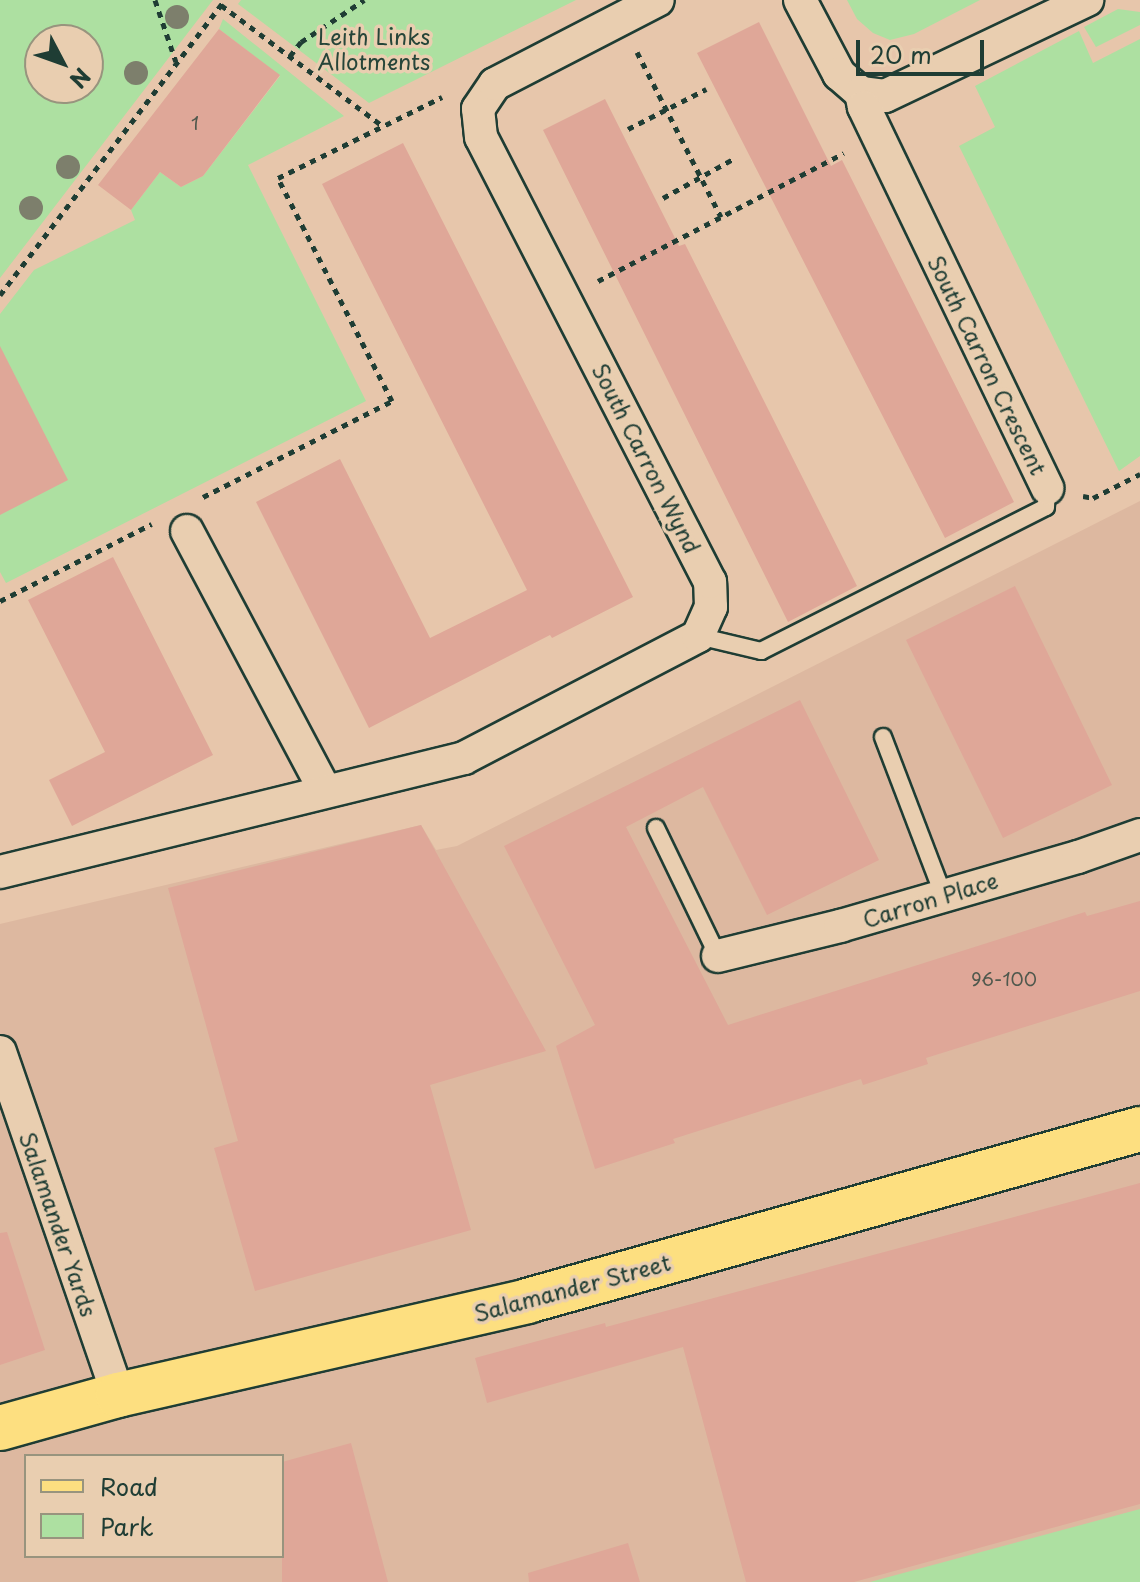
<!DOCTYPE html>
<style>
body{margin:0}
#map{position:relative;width:1140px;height:1582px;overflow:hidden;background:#e7c6ab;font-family:"Playpen Sans",sans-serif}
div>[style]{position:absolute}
.built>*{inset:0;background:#ddb8a0}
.green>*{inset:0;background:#ade0a1}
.building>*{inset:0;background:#dfa798}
.path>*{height:5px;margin-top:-2.5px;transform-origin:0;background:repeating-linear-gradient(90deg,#1f3d34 0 6px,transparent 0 12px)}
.roads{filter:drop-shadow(2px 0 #1f3d34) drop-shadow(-2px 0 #1f3d34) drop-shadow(0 2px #1f3d34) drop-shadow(0 -2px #1f3d34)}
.lane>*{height:16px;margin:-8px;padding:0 8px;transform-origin:8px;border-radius:8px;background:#e9ceb0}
.street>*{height:32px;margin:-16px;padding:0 16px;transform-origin:16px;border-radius:16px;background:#e9ceb0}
.primary>*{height:44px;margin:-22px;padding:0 22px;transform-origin:22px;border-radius:22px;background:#fddf80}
.trees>*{width:24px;height:24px;margin:-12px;border-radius:50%;background:#7d7f6c}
span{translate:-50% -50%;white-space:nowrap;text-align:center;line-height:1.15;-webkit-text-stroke:7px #e9ceb0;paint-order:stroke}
.number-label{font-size:18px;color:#4f584d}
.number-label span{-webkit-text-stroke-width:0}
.park-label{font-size:22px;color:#264539}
.street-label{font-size:22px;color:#1f3d34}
.legend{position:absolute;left:24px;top:1454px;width:260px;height:104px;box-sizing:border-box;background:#e9ceb0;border:2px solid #98947e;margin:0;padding:10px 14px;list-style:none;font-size:24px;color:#1f3d34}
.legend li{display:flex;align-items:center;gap:16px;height:40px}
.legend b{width:40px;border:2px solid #98947e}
.north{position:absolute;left:24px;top:24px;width:80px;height:80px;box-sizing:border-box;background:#e9ceb0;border:2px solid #98947e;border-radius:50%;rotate:131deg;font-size:22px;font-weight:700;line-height:32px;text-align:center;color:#1f3d34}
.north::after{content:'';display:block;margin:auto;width:28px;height:36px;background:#1f3d34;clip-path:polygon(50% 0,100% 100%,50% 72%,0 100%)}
.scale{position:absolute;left:856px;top:40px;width:128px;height:36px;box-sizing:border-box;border:4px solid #1f3d34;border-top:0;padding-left:10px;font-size:24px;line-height:28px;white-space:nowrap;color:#1f3d34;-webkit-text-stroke:6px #e9ceb0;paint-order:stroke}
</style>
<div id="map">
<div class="built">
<div style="clip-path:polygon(evenodd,1140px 501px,1140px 1582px,0 1582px,0 924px,421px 825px,436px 850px,457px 846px,1140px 501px,26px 1456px,282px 1456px,282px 1556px,26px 1556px,26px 1456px)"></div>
</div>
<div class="green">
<div style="clip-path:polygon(evenodd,0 0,213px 0,0 278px,0 0,40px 40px,88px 40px,88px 88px,40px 88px,40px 40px)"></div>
<div style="clip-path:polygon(241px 0,576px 0,369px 103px,238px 4px)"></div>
<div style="clip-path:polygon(847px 0,980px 0,914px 34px,890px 40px,873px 33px,857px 19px)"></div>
<div style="clip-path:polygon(1118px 9px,1140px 12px,1140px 25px,1096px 47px,1084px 27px)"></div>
<div style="clip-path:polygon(223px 19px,344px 116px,248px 165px,366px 401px,6px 583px,0 572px,0 314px,34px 270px,135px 220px,131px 210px,160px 172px,181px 187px,203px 176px,280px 76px,219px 29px)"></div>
<div style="clip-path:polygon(1079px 31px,1093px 63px,1140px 39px,1140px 456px,1119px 471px,959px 146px,995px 127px,975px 86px)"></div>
<div style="clip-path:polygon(1140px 1509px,1140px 1582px,870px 1582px)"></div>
</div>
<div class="building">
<div style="clip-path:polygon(759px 22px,831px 166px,842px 160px,1014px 502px,945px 538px,697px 53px)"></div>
<div style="clip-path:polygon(219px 29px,280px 75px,203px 176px,181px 187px,160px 172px,131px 210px,98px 185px)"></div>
<div style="clip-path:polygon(605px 99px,679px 246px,685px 244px,857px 586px,788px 622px,543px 130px)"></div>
<div style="clip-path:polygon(403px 143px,633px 597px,552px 638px,550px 635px,369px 728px,256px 502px,340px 459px,430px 638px,527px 590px,322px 184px)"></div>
<div style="clip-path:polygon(0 346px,68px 480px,0 515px)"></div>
<div style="clip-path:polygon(113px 557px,213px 755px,72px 826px,49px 780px,105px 752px,28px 600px)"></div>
<div style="clip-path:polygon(1015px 586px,1112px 785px,1003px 838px,906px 640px)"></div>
<div style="clip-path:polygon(800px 700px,879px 860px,767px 915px,703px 787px,626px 827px,728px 1025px,1085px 912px,1087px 916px,1140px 901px,1140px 991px,926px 1058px,928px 1064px,894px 1075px,863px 1085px,861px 1079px,673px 1139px,675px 1143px,595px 1169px,556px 1046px,595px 1025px,504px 846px)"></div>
<div style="clip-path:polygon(421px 825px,546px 1051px,430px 1085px,471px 1230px,255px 1291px,214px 1148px,238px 1141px,168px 888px)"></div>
<div style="clip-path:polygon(1140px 1183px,1140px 1504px,854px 1582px,746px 1582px,683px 1347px,487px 1403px,475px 1358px,605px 1323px,606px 1327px)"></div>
<div style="clip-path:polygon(7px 1232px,45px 1350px,0 1365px,0 1233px)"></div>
<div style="clip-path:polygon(351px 1443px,388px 1582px,282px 1582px,282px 1462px)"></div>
<div style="clip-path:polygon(628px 1543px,640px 1582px,529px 1582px,528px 1573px)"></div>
</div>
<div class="path">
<div style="left:155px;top:0;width:65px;rotate:71.3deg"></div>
<div style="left:221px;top:5px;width:199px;rotate:36.8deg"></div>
<div style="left:637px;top:52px;width:185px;rotate:63deg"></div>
<div style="left:290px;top:56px;width:18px;rotate:-52deg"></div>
<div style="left:301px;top:42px;width:76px;rotate:-33.7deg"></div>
<div style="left:628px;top:129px;width:88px;rotate:-27.1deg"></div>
<div style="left:663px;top:198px;width:82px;rotate:-29.1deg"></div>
<div style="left:598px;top:281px;width:277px;rotate:-27.5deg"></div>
<div style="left:0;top:295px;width:371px;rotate:-52.7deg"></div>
<div style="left:1083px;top:496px;width:10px;rotate:11deg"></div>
<div style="left:1093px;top:498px;width:53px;rotate:-27.1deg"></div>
<div style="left:203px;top:497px;width:212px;rotate:-26.9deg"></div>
<div style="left:392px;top:401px;width:250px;rotate:-117.1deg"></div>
<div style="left:278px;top:178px;width:183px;rotate:-26.3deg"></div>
<div style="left:0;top:601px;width:170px;rotate:-26.9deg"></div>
</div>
<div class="roads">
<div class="lane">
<div style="left:698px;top:636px;width:65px;rotate:13.4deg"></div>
<div style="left:761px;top:651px;width:319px;rotate:-26.8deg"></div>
<div style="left:1046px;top:507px;width:19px;rotate:-87deg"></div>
<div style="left:883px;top:737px;width:168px;rotate:69.1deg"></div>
<div style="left:656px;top:828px;width:142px;rotate:64.2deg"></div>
</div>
<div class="street">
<div style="left:800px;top:0;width:84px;rotate:62.2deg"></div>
<div style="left:839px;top:74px;width:29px;rotate:41deg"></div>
<div style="left:861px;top:93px;width:24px;rotate:7deg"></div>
<div style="left:885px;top:96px;width:224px;rotate:-25.4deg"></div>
<div style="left:861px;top:93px;width:14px;rotate:78deg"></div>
<div style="left:864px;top:107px;width:423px;rotate:64.3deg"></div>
<div style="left:187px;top:531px;width:294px;rotate:62deg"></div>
<div style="left:0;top:872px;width:478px;rotate:-13.8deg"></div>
<div style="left:464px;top:758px;width:264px;rotate:-27.5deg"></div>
<div style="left:698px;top:636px;width:32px;rotate:-66deg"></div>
<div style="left:711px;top:607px;width:25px;rotate:-92deg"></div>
<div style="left:710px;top:582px;width:500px;rotate:-117.23deg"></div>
<div style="left:481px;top:137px;width:28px;rotate:-96deg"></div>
<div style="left:478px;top:109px;width:30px;rotate:-56deg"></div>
<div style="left:495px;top:84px;width:183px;rotate:-27.3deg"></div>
<div style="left:718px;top:956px;width:126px;rotate:-13.8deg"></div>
<div style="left:840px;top:926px;width:248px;rotate:-16.2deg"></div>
<div style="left:1078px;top:857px;width:66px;rotate:-19.5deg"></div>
<div style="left:0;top:1052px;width:363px;rotate:71deg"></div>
</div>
<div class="primary">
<div style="left:0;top:1428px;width:123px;rotate:-15.6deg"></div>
<div style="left:118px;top:1395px;width:420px;rotate:-12.9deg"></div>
<div style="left:527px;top:1301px;width:637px;rotate:-15.67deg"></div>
</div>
</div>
<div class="trees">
<div style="left:177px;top:17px"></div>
<div style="left:136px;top:73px"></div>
<div style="left:68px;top:167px"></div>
<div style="left:31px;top:208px"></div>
</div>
<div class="number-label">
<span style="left:195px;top:123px">1</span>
<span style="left:1004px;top:979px">96-100</span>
</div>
<div class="park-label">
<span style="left:374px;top:48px">Leith Links<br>Allotments</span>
</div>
<div class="street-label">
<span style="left:988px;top:365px;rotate:64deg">South Carron Crescent</span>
<span style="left:647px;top:458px;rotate:63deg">South Carron Wynd</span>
<span style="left:930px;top:899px;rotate:-17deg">Carron Place</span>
<span style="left:59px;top:1224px;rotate:71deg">Salamander Yards</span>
<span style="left:572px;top:1287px;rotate:-15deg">Salamander Street</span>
</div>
<ul class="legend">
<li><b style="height:10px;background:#fddf80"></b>Road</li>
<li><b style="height:22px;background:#ade0a1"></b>Park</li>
</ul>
<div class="north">N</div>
<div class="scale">20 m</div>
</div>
